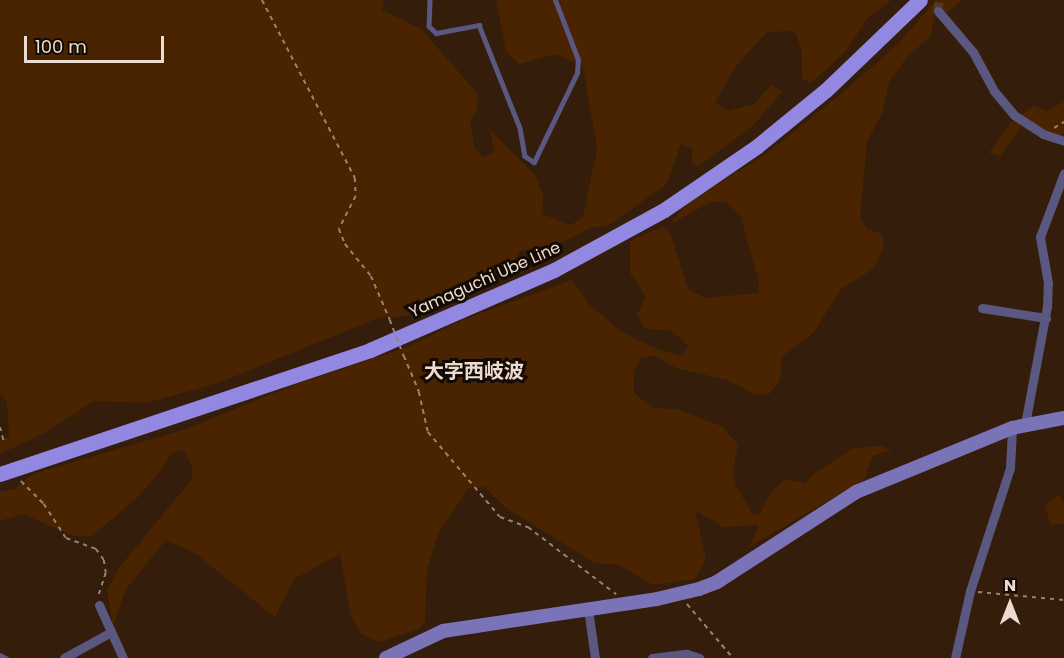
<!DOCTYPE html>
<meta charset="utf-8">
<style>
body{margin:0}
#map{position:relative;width:1064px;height:658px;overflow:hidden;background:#341d0a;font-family:Poppins,"Noto Sans JP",sans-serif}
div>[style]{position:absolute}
.green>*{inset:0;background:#4a2401}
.street-tunnel>*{height:9px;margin-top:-4.5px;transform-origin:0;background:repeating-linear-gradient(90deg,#4f3a28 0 9px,transparent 0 13.5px)}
.path>*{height:1.5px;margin-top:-0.75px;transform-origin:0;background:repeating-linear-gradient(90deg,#968374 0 4.5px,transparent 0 9px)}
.lane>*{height:4.5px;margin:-2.25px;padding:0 2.25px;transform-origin:2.25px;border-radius:2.25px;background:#5a5781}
.street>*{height:9px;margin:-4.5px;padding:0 4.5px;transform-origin:4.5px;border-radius:4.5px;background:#5a5781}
.secondary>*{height:14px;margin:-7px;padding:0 7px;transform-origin:7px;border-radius:7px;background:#7a73b7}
.primary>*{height:15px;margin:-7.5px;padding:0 7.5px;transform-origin:7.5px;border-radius:7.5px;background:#9288e1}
.path-bridge>*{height:1.5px;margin-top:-0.75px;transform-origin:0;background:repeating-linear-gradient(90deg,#968374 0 4.5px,transparent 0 9px)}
span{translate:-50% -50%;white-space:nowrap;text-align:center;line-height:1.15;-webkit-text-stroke:6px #140a04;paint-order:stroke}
.street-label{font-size:16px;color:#ebdbd0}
.quarter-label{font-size:20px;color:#ebdbd0;font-weight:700}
.north{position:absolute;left:980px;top:574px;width:60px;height:60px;-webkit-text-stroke:4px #140a04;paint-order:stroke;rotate:0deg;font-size:16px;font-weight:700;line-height:24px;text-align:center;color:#ebdbd0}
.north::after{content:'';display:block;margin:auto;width:21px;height:27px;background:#ebdbd0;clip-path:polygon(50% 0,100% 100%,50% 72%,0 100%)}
.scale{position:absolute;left:24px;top:36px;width:140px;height:27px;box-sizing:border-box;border:3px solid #ebdbd0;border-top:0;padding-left:8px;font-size:18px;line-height:21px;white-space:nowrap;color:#ebdbd0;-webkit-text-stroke:4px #140a04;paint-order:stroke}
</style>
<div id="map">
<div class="green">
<div style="clip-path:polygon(0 0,384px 0,382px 10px,421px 29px,478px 94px,477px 109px,470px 123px,475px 149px,484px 157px,494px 152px,490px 130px,535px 175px,543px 194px,542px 214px,571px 225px,583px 217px,597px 149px,583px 66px,557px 54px,519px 64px,506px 51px,496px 0,891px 0,867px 19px,846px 51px,811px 83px,802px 79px,802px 52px,795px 31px,767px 32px,737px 65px,715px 102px,728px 111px,754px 104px,771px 85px,783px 91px,754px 125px,697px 167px,691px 162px,693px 149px,681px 144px,666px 185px,607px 226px,590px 228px,565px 241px,519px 252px,506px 272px,447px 302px,406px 316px,378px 318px,221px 382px,147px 403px,94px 401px,46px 432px,0 454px,0 440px,9px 437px,7px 402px,0 393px)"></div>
<div style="clip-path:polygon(936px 0,962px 0,948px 12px,935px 10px,931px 36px,907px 57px,889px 82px,883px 111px,867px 142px,860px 218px,867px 229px,882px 234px,884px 246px,873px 269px,840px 290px,814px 332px,782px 357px,780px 380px,769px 394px,756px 395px,727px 380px,676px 368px,656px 356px,641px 357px,634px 373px,634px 393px,653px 408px,677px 409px,721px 426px,738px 444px,733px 471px,736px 486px,752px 513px,759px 515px,772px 491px,786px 479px,805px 484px,813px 474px,854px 448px,880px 446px,892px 450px,872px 456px,865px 479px,749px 547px,759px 525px,723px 527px,695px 510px,706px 560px,695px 579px,653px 585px,618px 565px,595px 563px,506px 508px,485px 487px,468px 489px,439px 532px,427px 569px,425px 622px,419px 629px,379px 642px,360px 633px,350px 613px,340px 554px,294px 579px,275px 617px,196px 554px,166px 540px,126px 589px,113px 625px,107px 590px,119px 568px,192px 479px,192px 466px,184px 450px,170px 453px,163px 468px,138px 497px,92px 536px,75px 536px,22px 514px,0 521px,0 492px,15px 489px,33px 474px,186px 429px,291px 386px,410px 346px,462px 320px,572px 280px,591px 306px,622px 332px,652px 347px,682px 356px,688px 346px,672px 331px,645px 329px,637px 314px,646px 297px,630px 273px,630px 241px,663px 226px,670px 233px,688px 289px,705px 298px,758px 293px,759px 282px,740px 215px,725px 202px,711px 202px,670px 224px,688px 202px,763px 156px,835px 99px,897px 45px)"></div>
<div style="clip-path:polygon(1064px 101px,1064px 134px,1039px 137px,1021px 127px,1000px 156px,989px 153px,1011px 122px,1033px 106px,1048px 111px)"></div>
<div style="clip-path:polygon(1058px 495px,1064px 503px,1064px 523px,1050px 525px,1045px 505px)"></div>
</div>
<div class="street-tunnel">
<div style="left:938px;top:11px;width:11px;rotate:-85deg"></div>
</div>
<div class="path">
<div style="left:262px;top:0;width:201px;rotate:62.4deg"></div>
<div style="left:355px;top:178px;width:18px;rotate:87deg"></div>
<div style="left:356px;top:196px;width:37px;rotate:117deg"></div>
<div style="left:339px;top:229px;width:16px;rotate:68deg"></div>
<div style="left:345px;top:244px;width:41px;rotate:50.9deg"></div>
<div style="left:371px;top:276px;width:48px;rotate:66.6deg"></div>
<div style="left:1054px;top:128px;width:12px;rotate:-31deg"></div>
<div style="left:404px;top:356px;width:39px;rotate:67deg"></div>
<div style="left:419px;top:392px;width:41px;rotate:77.3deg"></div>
<div style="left:428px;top:432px;width:111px;rotate:49.7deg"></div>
<div style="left:500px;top:517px;width:30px;rotate:20deg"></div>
<div style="left:528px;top:527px;width:111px;rotate:37.3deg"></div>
<div style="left:0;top:427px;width:16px;rotate:75deg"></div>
<div style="left:21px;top:481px;width:33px;rotate:45deg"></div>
<div style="left:44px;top:504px;width:40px;rotate:57.1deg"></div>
<div style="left:66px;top:538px;width:32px;rotate:20deg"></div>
<div style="left:96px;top:549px;width:14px;rotate:54deg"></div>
<div style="left:104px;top:560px;width:13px;rotate:81deg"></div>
<div style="left:106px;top:573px;width:23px;rotate:108deg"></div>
<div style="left:978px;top:592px;width:86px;rotate:5.3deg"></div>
<div style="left:687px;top:604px;width:71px;rotate:49.6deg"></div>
</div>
<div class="lane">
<div style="left:430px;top:0;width:26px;rotate:92deg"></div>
<div style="left:429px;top:26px;width:10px;rotate:45deg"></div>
<div style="left:436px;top:33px;width:44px;rotate:-10.5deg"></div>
<div style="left:479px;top:25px;width:111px;rotate:68.3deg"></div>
<div style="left:520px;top:128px;width:28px;rotate:80deg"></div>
<div style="left:525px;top:156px;width:11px;rotate:34deg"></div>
<div style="left:534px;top:162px;width:99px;rotate:-64.2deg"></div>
<div style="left:577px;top:73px;width:13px;rotate:-86deg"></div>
<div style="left:578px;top:60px;width:64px;rotate:-111deg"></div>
<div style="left:0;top:655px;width:7px;rotate:27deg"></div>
</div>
<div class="street">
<div style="left:938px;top:11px;width:54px;rotate:49.5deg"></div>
<div style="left:973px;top:52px;width:44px;rotate:61.7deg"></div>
<div style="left:994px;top:91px;width:31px;rotate:50deg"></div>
<div style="left:1014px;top:115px;width:35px;rotate:33deg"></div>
<div style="left:1043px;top:134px;width:22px;rotate:18deg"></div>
<div style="left:982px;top:308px;width:65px;rotate:8.9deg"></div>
<div style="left:1025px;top:424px;width:119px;rotate:-79.4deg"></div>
<div style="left:1047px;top:307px;width:24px;rotate:-88deg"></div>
<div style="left:1048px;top:283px;width:47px;rotate:-99.9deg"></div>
<div style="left:1040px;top:237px;width:68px;rotate:-69.4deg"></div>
<div style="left:99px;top:605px;width:58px;rotate:65.6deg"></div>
<div style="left:588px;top:609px;width:49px;rotate:81.9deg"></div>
<div style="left:64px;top:658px;width:54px;rotate:-29deg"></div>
<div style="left:652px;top:658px;width:35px;rotate:-7deg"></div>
<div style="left:687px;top:654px;width:13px;rotate:18deg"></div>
<div style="left:955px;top:658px;width:69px;rotate:-77.4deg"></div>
<div style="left:970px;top:591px;width:129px;rotate:-72deg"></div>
<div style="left:1010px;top:468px;width:40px;rotate:-87.1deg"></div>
</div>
<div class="secondary">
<div style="left:386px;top:658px;width:63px;rotate:-25.3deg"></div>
<div style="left:443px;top:631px;width:216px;rotate:-8.5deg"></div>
<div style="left:657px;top:599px;width:43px;rotate:-13.4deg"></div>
<div style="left:699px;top:589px;width:19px;rotate:-21deg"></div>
<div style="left:717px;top:582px;width:166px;rotate:-32.9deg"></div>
<div style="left:856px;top:492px;width:169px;rotate:-22.3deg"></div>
<div style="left:1012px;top:428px;width:53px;rotate:-10.9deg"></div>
</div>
<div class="primary">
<div style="left:0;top:474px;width:390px;rotate:-18.5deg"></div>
<div style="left:370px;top:350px;width:201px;rotate:-23.5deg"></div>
<div style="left:554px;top:270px;width:125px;rotate:-28.6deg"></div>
<div style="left:664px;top:210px;width:112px;rotate:-34.4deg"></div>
<div style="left:756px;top:147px;width:90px;rotate:-39.2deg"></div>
<div style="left:826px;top:90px;width:130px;rotate:-43.8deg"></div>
</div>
<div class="path-bridge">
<div style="left:390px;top:320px;width:39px;rotate:69deg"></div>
</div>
<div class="street-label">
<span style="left:485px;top:280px;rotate:-24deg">Yamaguchi Ube Line</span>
</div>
<div class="quarter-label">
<span style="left:474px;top:371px">大字西岐波</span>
</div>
<div class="north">N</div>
<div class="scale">100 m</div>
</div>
